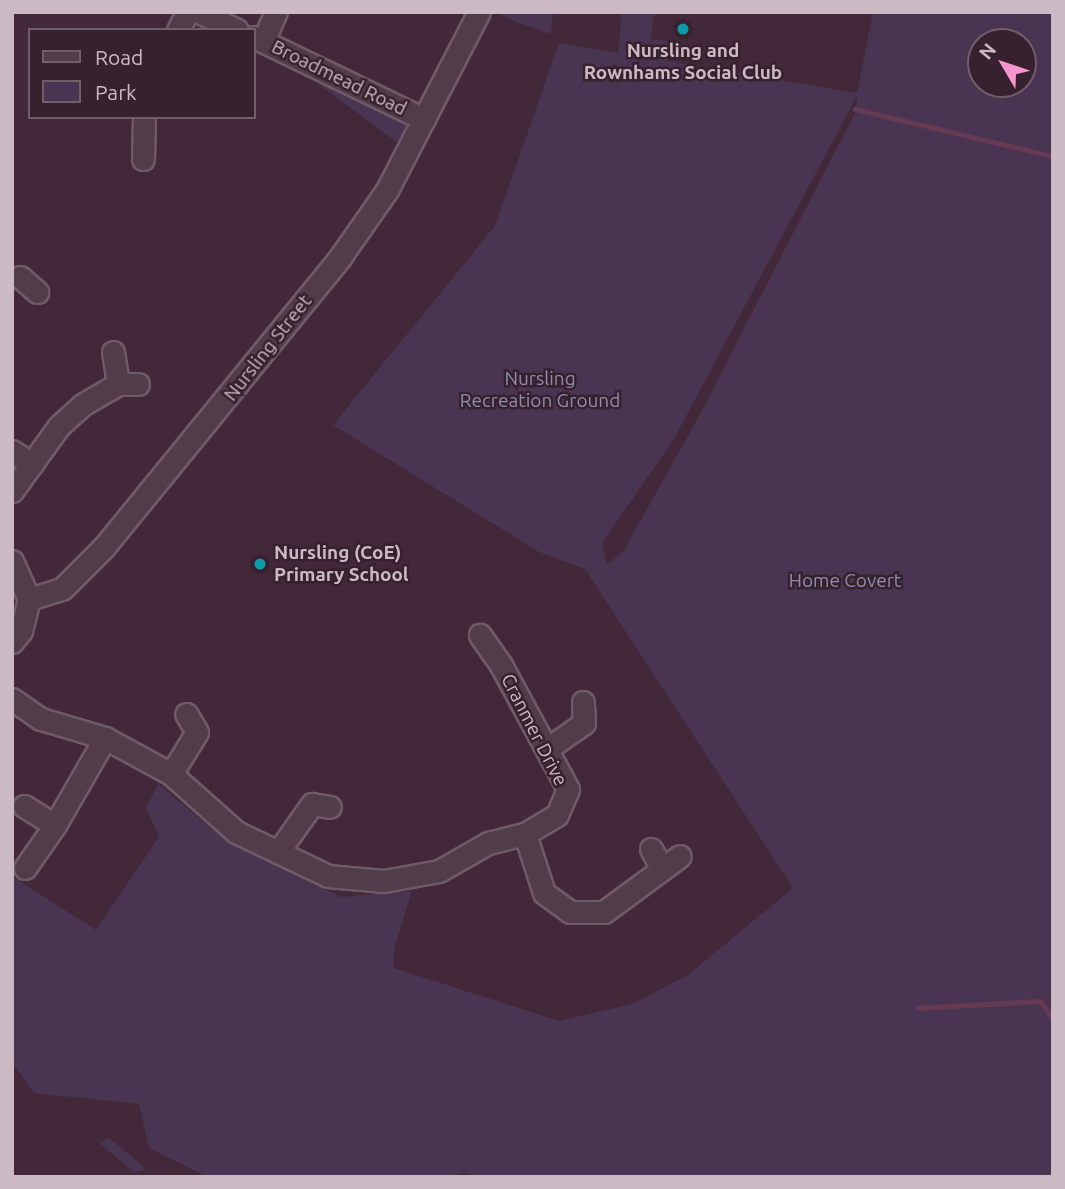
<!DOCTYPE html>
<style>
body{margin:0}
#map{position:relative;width:1065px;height:1189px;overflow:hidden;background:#422838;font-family:Ubuntu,sans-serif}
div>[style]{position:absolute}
.green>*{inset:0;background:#493551}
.stream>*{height:4.5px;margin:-2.25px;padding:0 2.25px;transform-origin:2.25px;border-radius:2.25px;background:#663a55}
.roads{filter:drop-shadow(2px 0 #6f5a67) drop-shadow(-2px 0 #6f5a67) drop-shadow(0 2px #6f5a67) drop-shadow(0 -2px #6f5a67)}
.minor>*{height:21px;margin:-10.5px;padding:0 10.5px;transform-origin:10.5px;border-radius:10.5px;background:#523c49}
.dots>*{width:19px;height:19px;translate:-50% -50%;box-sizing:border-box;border:4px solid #37212e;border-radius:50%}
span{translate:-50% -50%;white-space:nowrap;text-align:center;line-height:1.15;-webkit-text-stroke:5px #37212e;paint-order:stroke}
.poi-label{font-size:19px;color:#cbb9c4;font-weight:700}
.left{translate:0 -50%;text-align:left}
.street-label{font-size:19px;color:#cbb9c4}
.park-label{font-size:19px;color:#8e8db0}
.frame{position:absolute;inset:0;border:14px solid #cbb9c4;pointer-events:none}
.legend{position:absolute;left:28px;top:28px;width:228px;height:91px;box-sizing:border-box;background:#37212e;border:2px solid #725e6a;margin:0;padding:9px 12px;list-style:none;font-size:21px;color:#cbb9c4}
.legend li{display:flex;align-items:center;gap:14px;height:35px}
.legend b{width:35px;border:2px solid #725e6a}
.north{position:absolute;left:967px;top:28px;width:70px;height:70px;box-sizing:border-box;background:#37212e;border:2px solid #725e6a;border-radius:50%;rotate:309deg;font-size:19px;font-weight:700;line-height:28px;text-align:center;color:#cbb9c4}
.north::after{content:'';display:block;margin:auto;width:24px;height:32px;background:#f595cd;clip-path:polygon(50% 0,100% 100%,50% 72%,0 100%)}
</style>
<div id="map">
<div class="green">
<div style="clip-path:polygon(495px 12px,553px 12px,551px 34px,516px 22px)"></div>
<div style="clip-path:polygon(evenodd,622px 12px,659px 12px,653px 17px,651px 39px,669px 41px,667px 61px,857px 93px,873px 12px,1053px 12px,1053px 1177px,478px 1177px,463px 1173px,450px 1177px,208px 1177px,149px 1148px,139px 1104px,34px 1093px,12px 1062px,12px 876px,96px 930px,159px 837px,146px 808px,158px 784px,228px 842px,341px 897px,412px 891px,394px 949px,394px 968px,559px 1021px,632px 1004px,688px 975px,793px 888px,585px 569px,539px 552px,333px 425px,495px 226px,559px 43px,618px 53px,622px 12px,981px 42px,1023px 42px,1023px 84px,981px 84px,981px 42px,622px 12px,857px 96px,856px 111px,698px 418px,624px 550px,607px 565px,602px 543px,674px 439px,857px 96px)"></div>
<div style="clip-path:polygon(321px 76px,403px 120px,406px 125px,399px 144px,317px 83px)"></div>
<div style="clip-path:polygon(108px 1137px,143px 1166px,144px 1170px,134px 1172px,100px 1144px)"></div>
</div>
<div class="stream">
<div style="left:855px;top:109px;width:204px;rotate:13.4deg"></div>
<div style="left:918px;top:1008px;width:123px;rotate:-3.3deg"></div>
<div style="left:1041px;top:1001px;width:22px;rotate:56deg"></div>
</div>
<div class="roads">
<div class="minor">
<div style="left:199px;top:12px;width:42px;rotate:25.3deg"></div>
<div style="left:178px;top:30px;width:20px;rotate:-63deg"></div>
<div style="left:254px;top:37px;width:189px;rotate:25.8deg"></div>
<div style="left:263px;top:41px;width:32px;rotate:-66deg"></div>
<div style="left:143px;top:159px;width:42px;rotate:-88.6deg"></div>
<div style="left:20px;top:277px;width:23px;rotate:41deg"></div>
<div style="left:113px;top:352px;width:32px;rotate:81deg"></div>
<div style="left:12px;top:451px;width:24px;rotate:33deg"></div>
<div style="left:12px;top:491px;width:80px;rotate:-54.1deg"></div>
<div style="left:59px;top:426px;width:31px;rotate:-42deg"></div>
<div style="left:82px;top:405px;width:42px;rotate:-30.3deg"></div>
<div style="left:118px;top:384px;width:20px"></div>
<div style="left:12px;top:561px;width:42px;rotate:65.9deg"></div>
<div style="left:29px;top:599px;width:34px;rotate:-17deg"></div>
<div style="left:62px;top:589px;width:59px;rotate:-45deg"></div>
<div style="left:104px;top:547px;width:375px;rotate:-50.8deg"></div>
<div style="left:341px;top:256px;width:80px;rotate:-55.1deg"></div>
<div style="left:387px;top:190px;width:200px;rotate:-62.7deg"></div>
<div style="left:12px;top:642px;width:14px;rotate:-51deg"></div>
<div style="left:21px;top:631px;width:33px;rotate:-76deg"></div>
<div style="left:12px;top:699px;width:35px;rotate:35deg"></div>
<div style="left:41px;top:719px;width:67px;rotate:16.5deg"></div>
<div style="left:105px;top:738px;width:75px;rotate:28.6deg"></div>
<div style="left:171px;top:774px;width:87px;rotate:41.7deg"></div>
<div style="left:236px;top:832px;width:47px;rotate:25.5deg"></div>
<div style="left:278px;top:852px;width:55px;rotate:25.6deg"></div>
<div style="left:328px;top:876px;width:56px;rotate:5.1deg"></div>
<div style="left:384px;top:881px;width:56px;rotate:-10.3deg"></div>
<div style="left:439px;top:871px;width:56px;rotate:-29.7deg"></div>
<div style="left:488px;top:843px;width:38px;rotate:-14deg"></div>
<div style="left:525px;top:834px;width:37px;rotate:-31deg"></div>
<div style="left:557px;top:815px;width:28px;rotate:-67deg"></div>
<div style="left:568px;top:789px;width:141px;rotate:-118.4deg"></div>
<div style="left:501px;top:665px;width:37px;rotate:-125deg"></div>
<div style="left:547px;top:749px;width:45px;rotate:-35.1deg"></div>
<div style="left:584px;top:723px;width:21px;rotate:-93deg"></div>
<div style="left:171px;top:774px;width:49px;rotate:-58.2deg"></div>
<div style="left:197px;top:732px;width:21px;rotate:-121deg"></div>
<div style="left:24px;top:806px;width:36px;rotate:32deg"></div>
<div style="left:55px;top:825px;width:100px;rotate:-60.1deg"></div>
<div style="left:525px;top:834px;width:62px;rotate:72.1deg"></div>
<div style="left:544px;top:893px;width:32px;rotate:36deg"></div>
<div style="left:570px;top:912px;width:34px"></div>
<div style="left:604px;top:912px;width:94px;rotate:-36.4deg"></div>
<div style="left:651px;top:849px;width:23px;rotate:61deg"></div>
<div style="left:278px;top:852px;width:59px;rotate:-54.7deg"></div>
<div style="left:312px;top:804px;width:18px;rotate:9deg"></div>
<div style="left:25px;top:868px;width:52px;rotate:-55.1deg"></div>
</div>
</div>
<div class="dots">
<div style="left:683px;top:29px;background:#0f9aa8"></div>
<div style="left:260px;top:564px;background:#0f9aa8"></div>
</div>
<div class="poi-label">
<span style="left:683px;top:62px">Nursling and<br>Rownhams Social Club</span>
<span class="left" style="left:274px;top:564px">Nursling (CoE)<br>Primary School</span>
</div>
<div class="street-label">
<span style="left:339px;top:78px;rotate:26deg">Broadmead Road</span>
<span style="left:268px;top:348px;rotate:-52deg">Nursling Street</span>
<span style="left:534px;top:730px;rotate:63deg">Cranmer Drive</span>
</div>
<div class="park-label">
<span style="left:540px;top:390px">Nursling<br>Recreation Ground</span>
<span style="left:845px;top:581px">Home Covert</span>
</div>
<div class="frame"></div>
<ul class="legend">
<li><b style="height:9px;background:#523c49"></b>Road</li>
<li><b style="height:19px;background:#493551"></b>Park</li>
</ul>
<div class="north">N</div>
</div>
